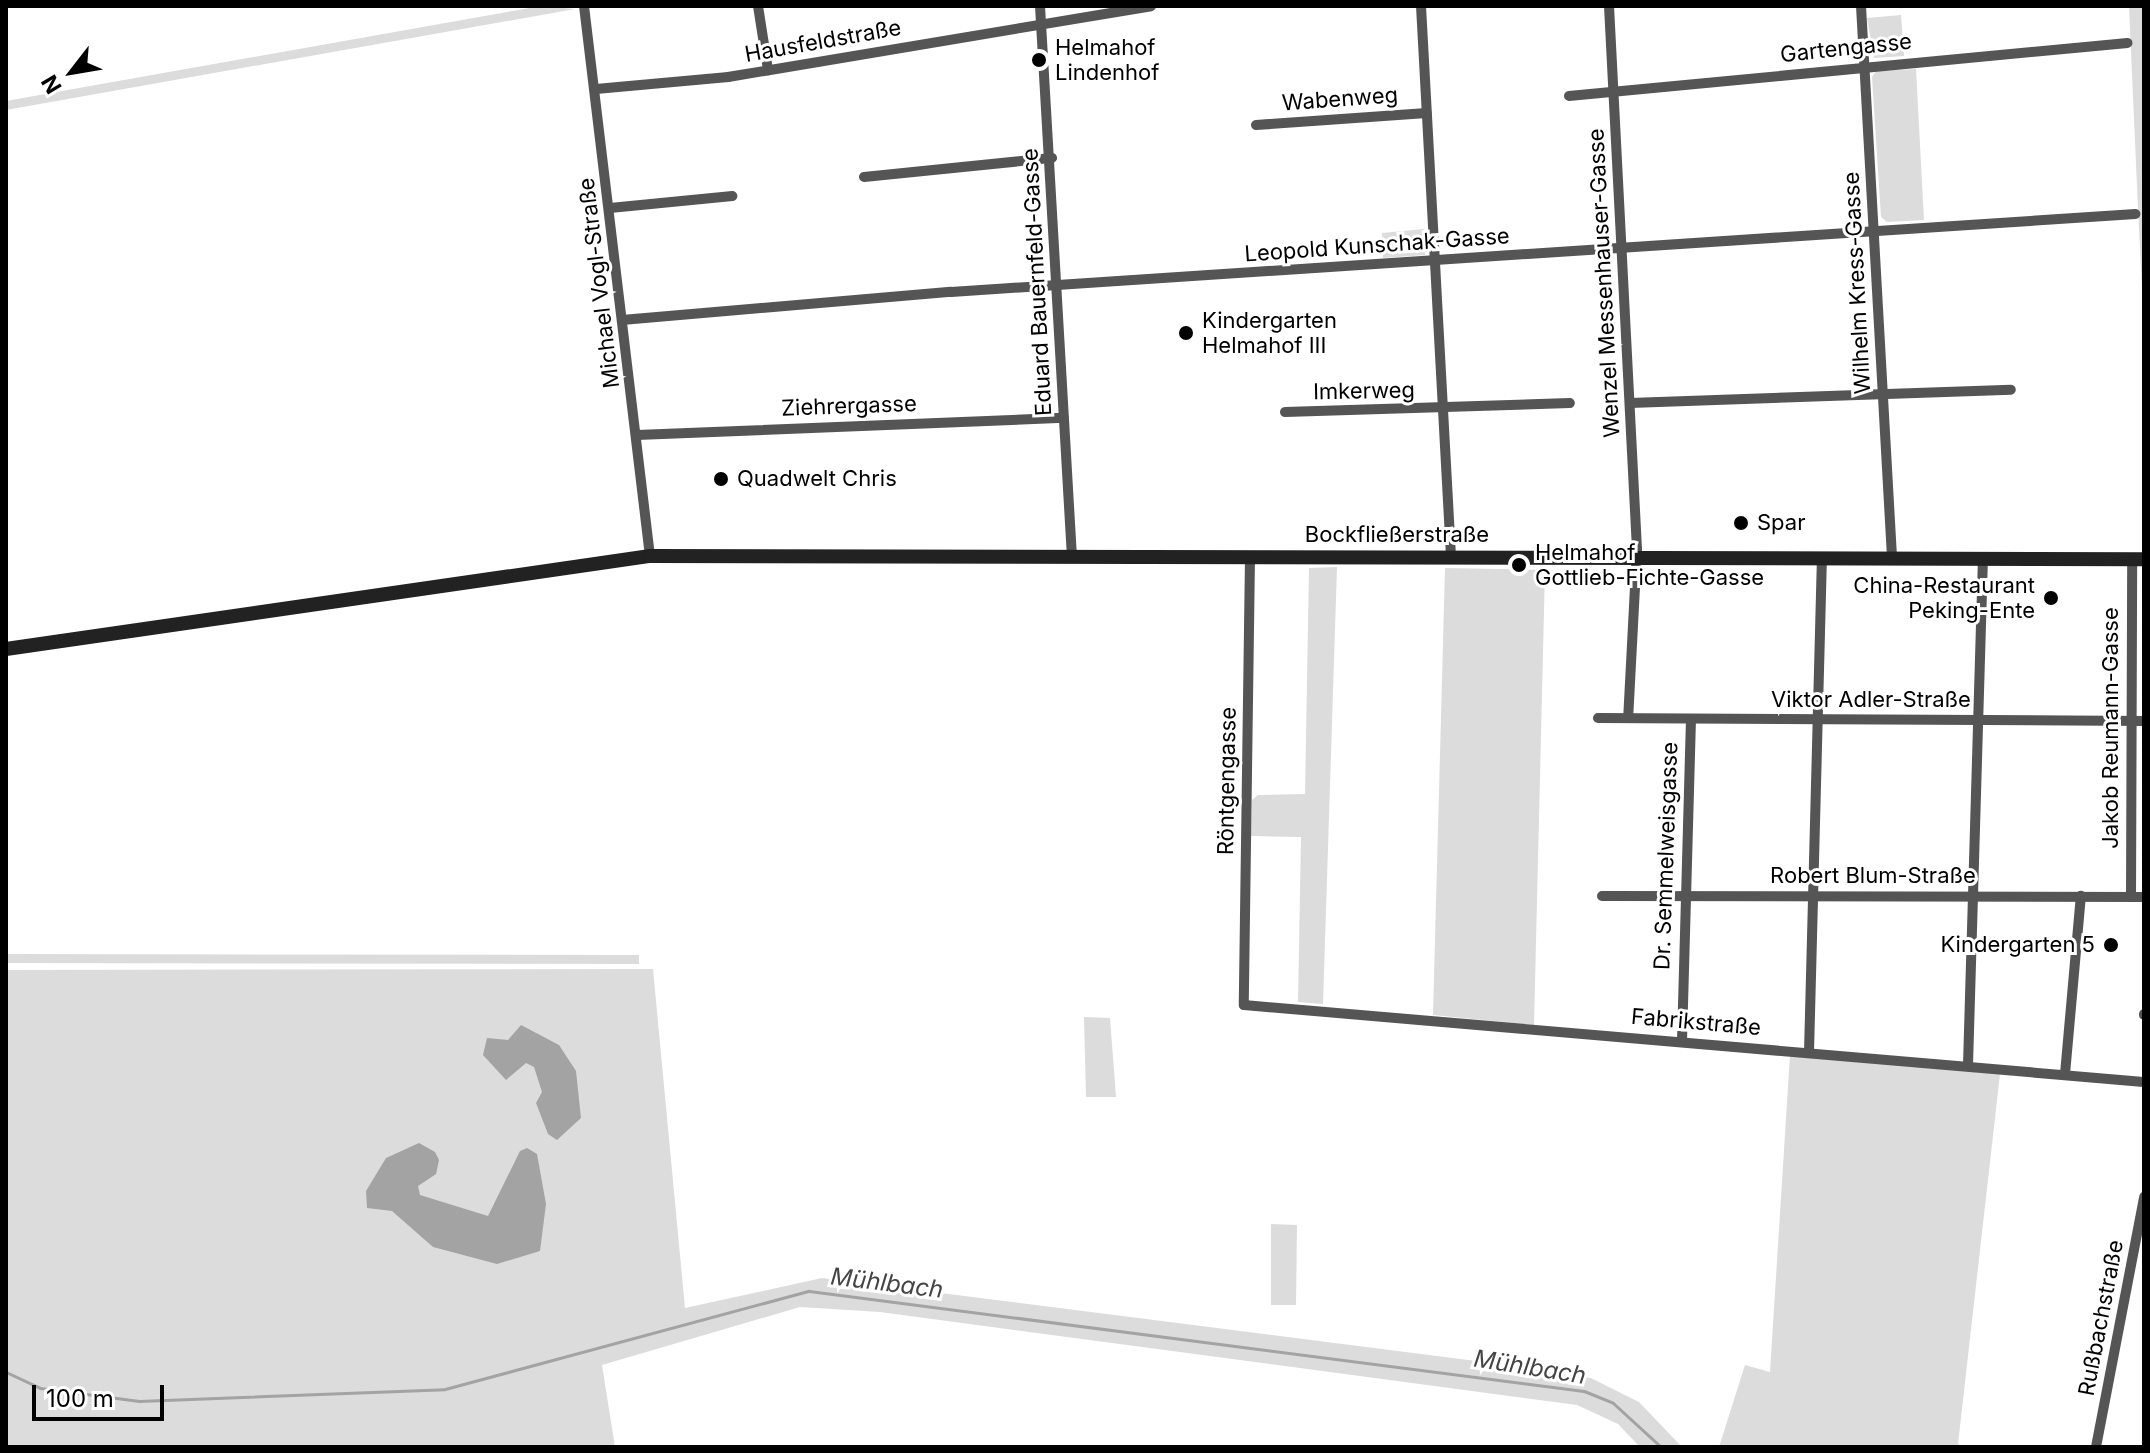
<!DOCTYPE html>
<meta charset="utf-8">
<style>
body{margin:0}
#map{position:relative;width:2150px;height:1453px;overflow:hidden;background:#fff;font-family:Inter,sans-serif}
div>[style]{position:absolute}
.green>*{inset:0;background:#dcdcdc}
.water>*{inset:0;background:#a3a3a3}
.stream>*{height:3px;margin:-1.5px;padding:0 1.5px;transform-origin:1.5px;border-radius:1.5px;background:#a3a3a3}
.street>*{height:10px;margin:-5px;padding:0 5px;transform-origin:5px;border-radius:5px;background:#555}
.secondary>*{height:14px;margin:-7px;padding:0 7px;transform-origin:7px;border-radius:7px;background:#222}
.dots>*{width:22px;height:22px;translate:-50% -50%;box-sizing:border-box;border:4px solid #fff;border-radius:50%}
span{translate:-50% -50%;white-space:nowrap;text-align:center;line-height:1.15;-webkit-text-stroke:6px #fff;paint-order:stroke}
.street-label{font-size:22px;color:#000}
.poi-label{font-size:22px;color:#000}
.left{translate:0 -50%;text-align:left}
.right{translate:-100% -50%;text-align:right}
.water-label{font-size:24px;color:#444;font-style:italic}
.frame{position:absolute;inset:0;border:8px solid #000;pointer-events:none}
.north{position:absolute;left:32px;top:32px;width:80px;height:80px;-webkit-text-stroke:6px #fff;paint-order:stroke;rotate:239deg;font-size:22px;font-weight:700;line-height:32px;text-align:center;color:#000}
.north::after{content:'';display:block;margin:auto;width:28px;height:36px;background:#000;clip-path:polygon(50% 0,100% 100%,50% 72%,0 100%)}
.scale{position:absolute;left:32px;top:1385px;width:132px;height:36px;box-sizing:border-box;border:4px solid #000;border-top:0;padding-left:10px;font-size:24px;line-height:28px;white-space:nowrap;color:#000;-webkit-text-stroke:6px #fff;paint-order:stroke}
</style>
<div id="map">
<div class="green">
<div style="clip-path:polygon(541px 6px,575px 9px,6px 110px,6px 101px)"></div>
<div style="clip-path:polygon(2129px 6px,2144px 6px,2144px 329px,2138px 209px)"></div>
<div style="clip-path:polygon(1901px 15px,1904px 56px,1874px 58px,1867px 18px)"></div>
<div style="clip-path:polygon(1916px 69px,1924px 220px,1887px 222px,1881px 217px,1872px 77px,1876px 71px)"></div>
<div style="clip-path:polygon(1424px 229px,1425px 255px,1383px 258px,1382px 233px)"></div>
<div style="clip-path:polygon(1337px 567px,1323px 1004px,1298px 1002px,1301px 837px,1251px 836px,1252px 800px,1258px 795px,1305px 794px,1309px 568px)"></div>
<div style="clip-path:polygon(1445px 568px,1545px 570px,1534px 1025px,1433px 1015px)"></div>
<div style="clip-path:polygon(6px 954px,639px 955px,639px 964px,6px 963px)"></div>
<div style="clip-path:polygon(653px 969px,685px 1308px,822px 1278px,1484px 1362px,1591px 1378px,1639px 1402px,1682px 1447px,1640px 1447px,1618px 1424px,1577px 1405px,880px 1312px,800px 1307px,602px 1365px,615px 1447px,6px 1447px,6px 970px)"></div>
<div style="clip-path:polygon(1084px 1017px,1110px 1018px,1116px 1097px,1086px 1097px)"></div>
<div style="clip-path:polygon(1790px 1055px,2000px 1074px,1958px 1444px,1964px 1447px,1719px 1447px,1745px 1365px,1770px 1372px)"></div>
<div style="clip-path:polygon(1271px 1224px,1297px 1225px,1296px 1305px,1271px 1305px)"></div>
</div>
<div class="water">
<div style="clip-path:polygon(521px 1025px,559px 1045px,576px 1071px,581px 1118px,557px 1140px,548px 1134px,536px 1103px,542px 1092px,534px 1067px,526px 1063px,506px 1080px,483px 1055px,487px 1038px,508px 1040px)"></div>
<div style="clip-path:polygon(419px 1143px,435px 1152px,439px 1160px,436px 1174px,418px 1186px,420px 1195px,488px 1216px,520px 1151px,527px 1148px,537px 1154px,546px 1204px,540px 1251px,497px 1264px,433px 1247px,392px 1211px,367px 1208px,366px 1191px,386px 1158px)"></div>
</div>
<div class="stream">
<div style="left:6px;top:1372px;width:38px;rotate:25deg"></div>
<div style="left:40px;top:1388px;width:100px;rotate:7.5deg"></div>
<div style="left:139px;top:1401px;width:306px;rotate:-2.2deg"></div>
<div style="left:445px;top:1389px;width:377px;rotate:-15.1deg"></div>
<div style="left:809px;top:1291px;width:781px;rotate:7.35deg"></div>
<div style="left:1584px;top:1391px;width:31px;rotate:22deg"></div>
<div style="left:1613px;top:1403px;width:65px;rotate:42.5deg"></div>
</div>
<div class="street">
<div style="left:584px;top:6px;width:554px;rotate:83.16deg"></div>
<div style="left:758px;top:6px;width:65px;rotate:81.1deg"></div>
<div style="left:1040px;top:6px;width:552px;rotate:86.68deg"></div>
<div style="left:1421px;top:6px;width:552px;rotate:86.88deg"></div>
<div style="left:1609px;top:6px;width:544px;rotate:87.05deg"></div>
<div style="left:1637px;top:549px;width:169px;rotate:93deg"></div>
<div style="left:1861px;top:6px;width:552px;rotate:86.78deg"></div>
<div style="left:596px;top:89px;width:133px;rotate:-5.2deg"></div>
<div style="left:728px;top:77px;width:429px;rotate:-9.5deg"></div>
<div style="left:1569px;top:96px;width:561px;rotate:-5.43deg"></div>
<div style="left:1256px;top:125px;width:171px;rotate:-4deg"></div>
<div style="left:864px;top:177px;width:189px;rotate:-5.8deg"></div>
<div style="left:610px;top:208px;width:123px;rotate:-5.6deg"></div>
<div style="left:622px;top:320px;width:330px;rotate:-4.9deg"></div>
<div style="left:951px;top:292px;width:1187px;rotate:-3.77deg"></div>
<div style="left:1630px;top:403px;width:381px;rotate:-2deg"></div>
<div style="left:1285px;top:412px;width:285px;rotate:-1.8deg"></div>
<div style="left:637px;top:435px;width:427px;rotate:-2.3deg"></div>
<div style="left:1250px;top:557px;width:448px;rotate:90.8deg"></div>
<div style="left:1244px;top:1005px;width:903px;rotate:4.89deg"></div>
<div style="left:1598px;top:718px;width:546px;rotate:0.31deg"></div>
<div style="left:1602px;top:896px;width:542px;rotate:0.11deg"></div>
<div style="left:2131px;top:897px;width:338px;rotate:-89.8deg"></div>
<div style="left:2144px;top:1014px;width:1px;rotate:90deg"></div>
<div style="left:1682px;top:1041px;width:320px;rotate:-88.4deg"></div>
<div style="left:1809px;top:1052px;width:494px;rotate:-88.5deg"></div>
<div style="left:1968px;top:1065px;width:507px;rotate:-88.31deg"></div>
<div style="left:2065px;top:1074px;width:179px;rotate:-84.9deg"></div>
<div style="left:2096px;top:1447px;width:255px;rotate:-79.1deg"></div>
</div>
<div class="secondary">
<div style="left:6px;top:649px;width:651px;rotate:-8.22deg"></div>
<div style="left:650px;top:556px;width:1494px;rotate:0.12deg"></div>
</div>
<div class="dots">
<div style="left:1039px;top:60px;background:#000"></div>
<div style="left:1186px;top:333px;background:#000"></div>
<div style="left:721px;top:479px;background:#000"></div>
<div style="left:1741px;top:523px;background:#000"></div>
<div style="left:1519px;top:565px;background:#000"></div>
<div style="left:2051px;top:598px;background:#000"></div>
<div style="left:2111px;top:945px;background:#000"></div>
</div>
<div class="street-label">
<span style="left:823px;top:41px;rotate:-10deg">Hausfeldstraße</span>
<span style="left:1846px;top:48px;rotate:-6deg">Gartengasse</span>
<span style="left:1340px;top:99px;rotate:-4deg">Wabenweg</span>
<span style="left:1377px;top:245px;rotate:-4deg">Leopold Kunschak-Gasse</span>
<span style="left:1037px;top:282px;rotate:-93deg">Eduard Bauernfeld-Gasse</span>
<span style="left:599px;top:283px;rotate:-97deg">Michael Vogl-Straße</span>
<span style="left:1604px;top:283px;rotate:-93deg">Wenzel Messenhauser-Gasse</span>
<span style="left:1857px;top:283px;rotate:-93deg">Wilhelm Kress-Gasse</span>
<span style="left:1364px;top:391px;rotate:-1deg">Imkerweg</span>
<span style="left:849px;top:406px;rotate:-2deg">Ziehrergasse</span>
<span style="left:1397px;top:535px">Bockfließerstraße</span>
<span style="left:1871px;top:700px">Viktor Adler-Straße</span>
<span style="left:2111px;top:728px;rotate:-90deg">Jakob Reumann-Gasse</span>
<span style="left:1227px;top:781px;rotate:-89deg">Röntgengasse</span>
<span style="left:1666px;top:856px;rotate:-88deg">Dr. Semmelweisgasse</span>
<span style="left:1873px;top:876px">Robert Blum-Straße</span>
<span style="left:1696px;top:1022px;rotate:5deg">Fabrikstraße</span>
<span style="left:2101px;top:1318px;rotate:-79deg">Rußbachstraße</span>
</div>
<div class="poi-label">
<span class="left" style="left:1055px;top:60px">Helmahof<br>Lindenhof</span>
<span class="left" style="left:1202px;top:333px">Kindergarten<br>Helmahof III</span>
<span class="left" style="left:737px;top:479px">Quadwelt Chris</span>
<span class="left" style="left:1757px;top:523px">Spar</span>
<span class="left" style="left:1535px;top:565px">Helmahof<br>Gottlieb-Fichte-Gasse</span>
<span class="right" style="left:2035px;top:598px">China-Restaurant<br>Peking-Ente</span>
<span class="right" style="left:2095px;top:945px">Kindergarten 5</span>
</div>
<div class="water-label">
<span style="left:887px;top:1283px;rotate:7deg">Mühlbach</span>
<span style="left:1530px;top:1367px;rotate:9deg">Mühlbach</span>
</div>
<div class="frame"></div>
<div class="north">N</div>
<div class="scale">100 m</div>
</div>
